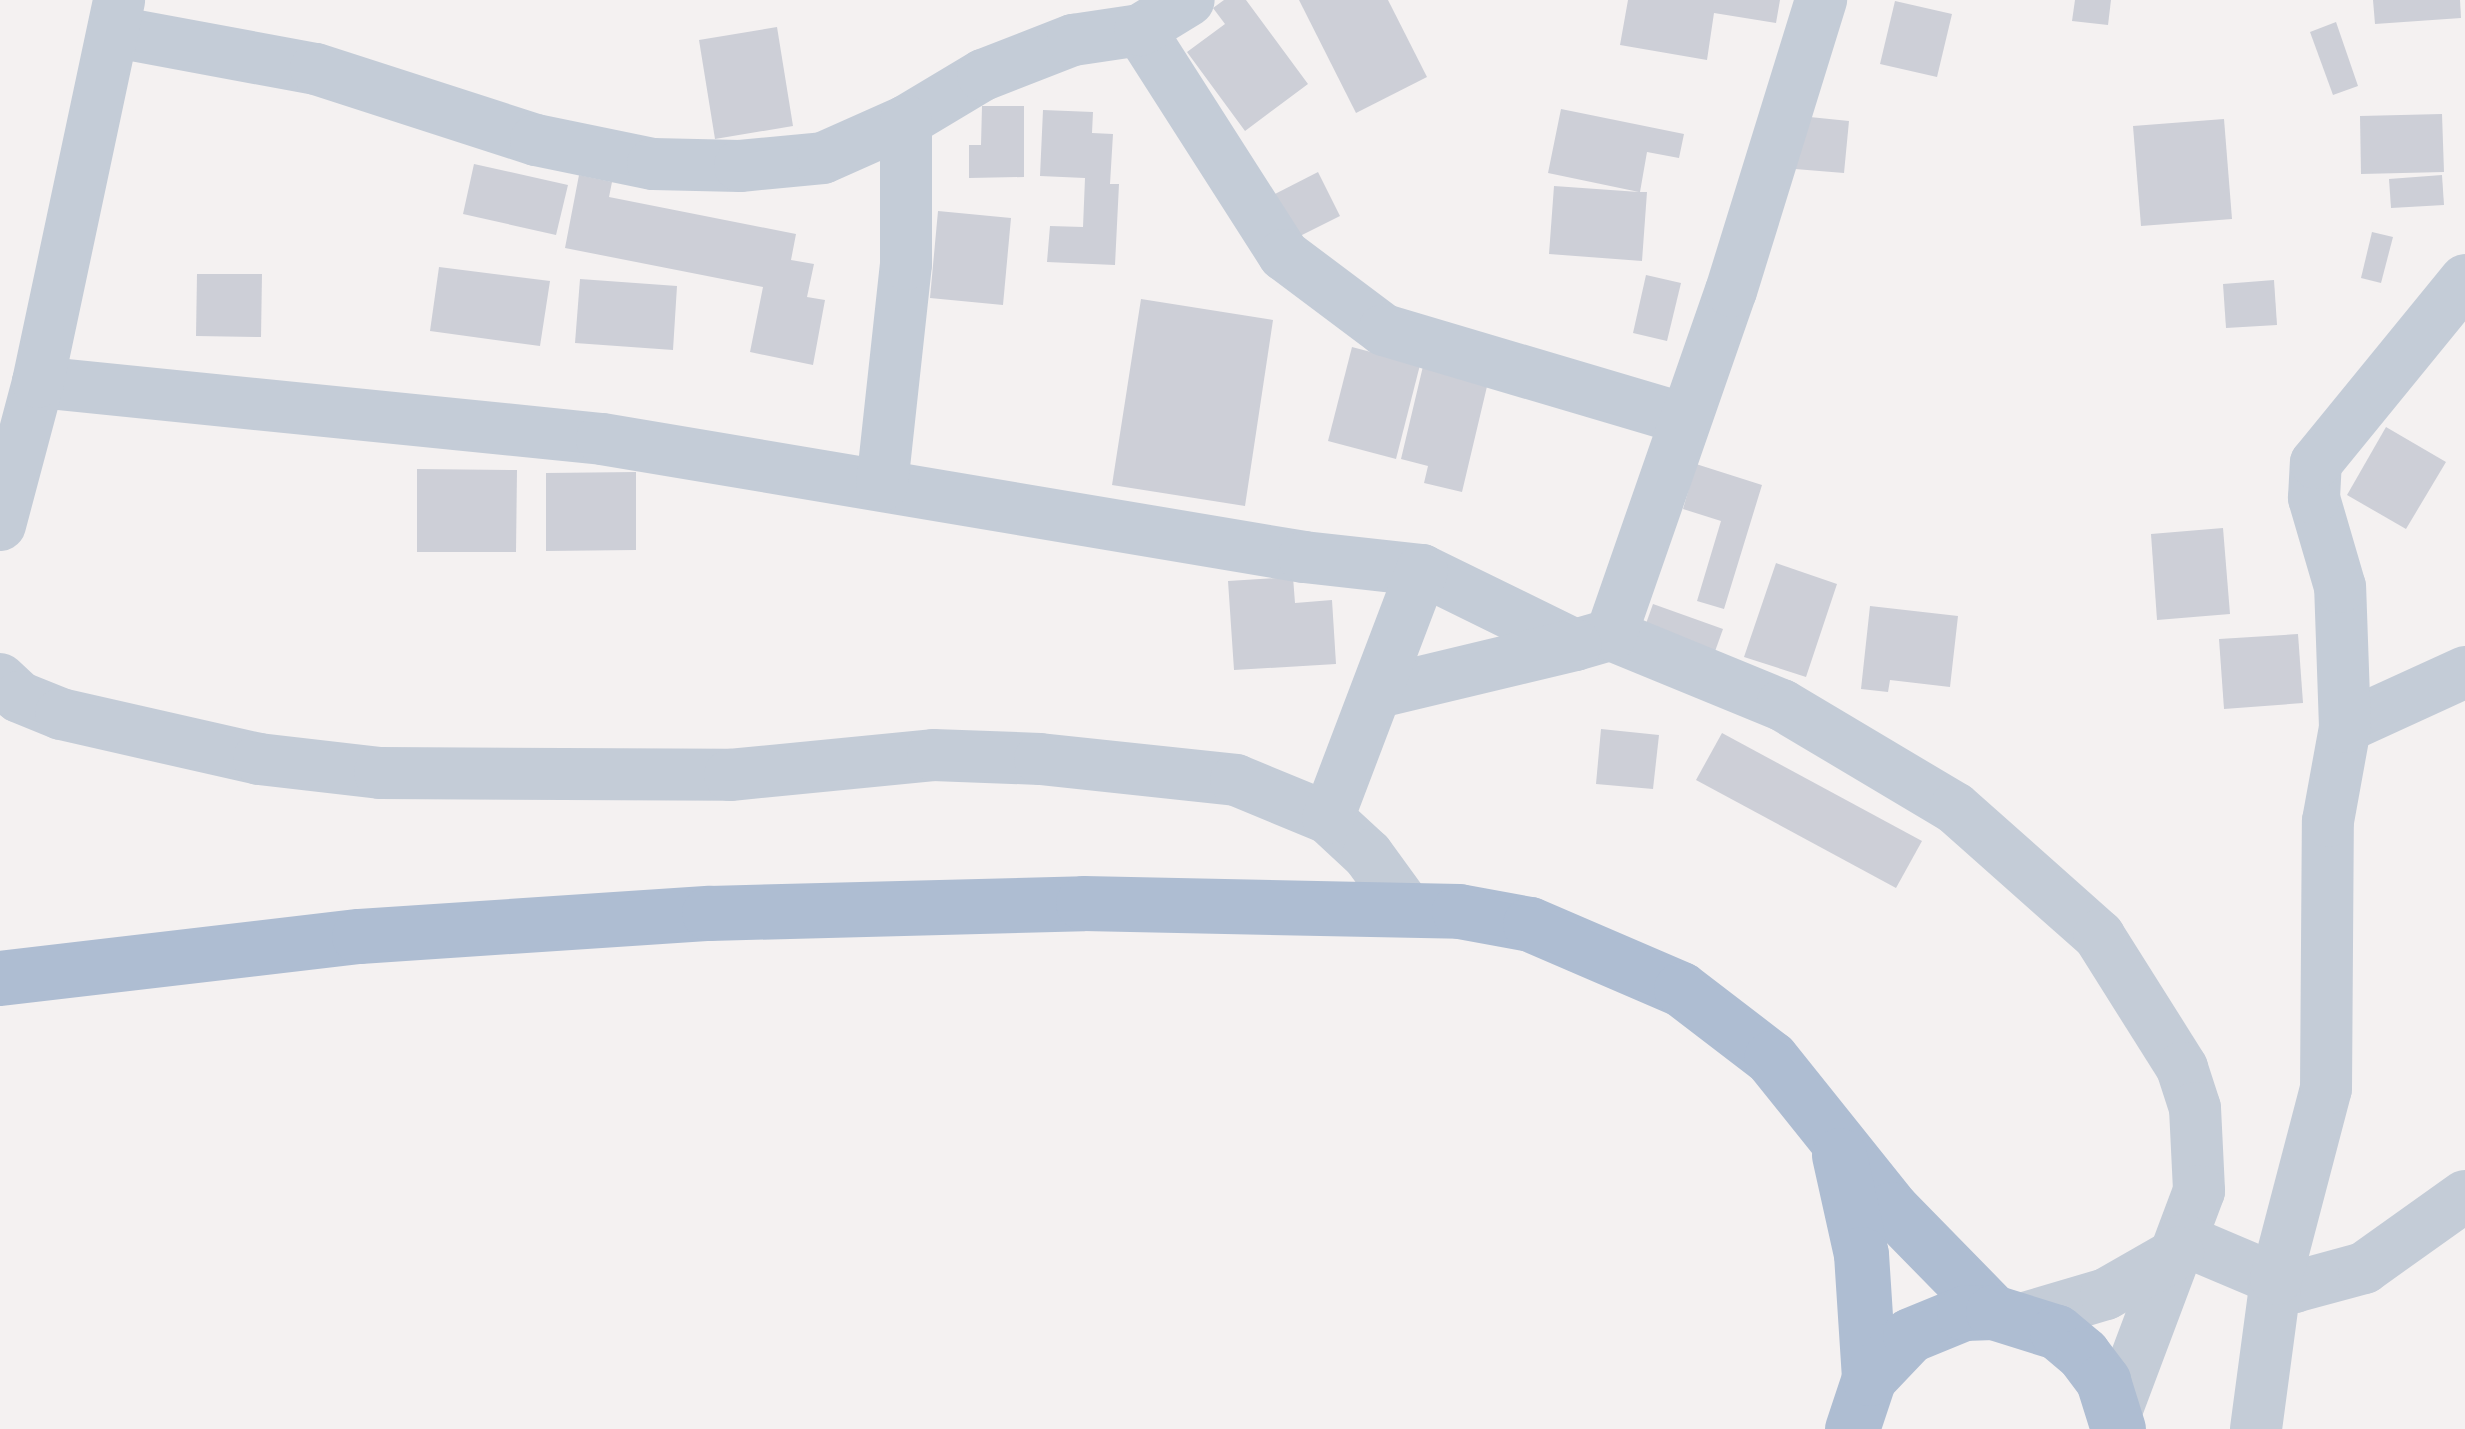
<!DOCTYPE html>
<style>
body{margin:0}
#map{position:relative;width:2465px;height:1429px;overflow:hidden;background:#f4f1f1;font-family:"Alegreya Sans",sans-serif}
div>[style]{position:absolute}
.building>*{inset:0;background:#cdcfd7}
.minor>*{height:52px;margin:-26px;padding:0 26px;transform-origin:26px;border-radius:26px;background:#c4ccd7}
.primary>*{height:55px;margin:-27.5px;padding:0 27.5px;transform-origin:27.5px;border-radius:27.5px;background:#aebdd2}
span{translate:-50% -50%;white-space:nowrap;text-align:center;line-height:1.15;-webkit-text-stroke:8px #fff;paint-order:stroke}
</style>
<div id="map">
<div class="building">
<div style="clip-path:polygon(1224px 0,1246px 0,1308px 84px,1245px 131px,1187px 52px,1225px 24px,1213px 8px)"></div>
<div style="clip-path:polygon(1299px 0,1388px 0,1427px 77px,1356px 113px)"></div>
<div style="clip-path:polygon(1628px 0,1780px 0,1776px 23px,1714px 13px,1707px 60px,1620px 45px)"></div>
<div style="clip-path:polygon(2075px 0,2111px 0,2108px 25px,2072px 21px)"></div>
<div style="clip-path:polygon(2373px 0,2460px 0,2461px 18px,2375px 24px)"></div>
<div style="clip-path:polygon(1895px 1px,1952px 14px,1937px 77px,1880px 64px)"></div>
<div style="clip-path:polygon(2336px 22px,2358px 86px,2333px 95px,2310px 32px)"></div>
<div style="clip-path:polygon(777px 27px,793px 126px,715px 139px,699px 40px)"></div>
<div style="clip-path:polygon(982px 106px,1024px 106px,1024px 177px,969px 178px,969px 145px,981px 145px)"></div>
<div style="clip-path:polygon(1561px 109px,1684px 134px,1679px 158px,1647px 152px,1640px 192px,1647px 192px,1642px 261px,1549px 254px,1554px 186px,1639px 192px,1548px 173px)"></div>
<div style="clip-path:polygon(1043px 110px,1093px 112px,1092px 133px,1113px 134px,1110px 184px,1119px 184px,1115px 265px,1047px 262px,1050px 226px,1083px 227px,1085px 178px,1040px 176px)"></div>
<div style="clip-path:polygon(2442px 114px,2444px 172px,2361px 174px,2360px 116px)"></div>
<div style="clip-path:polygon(1800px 116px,1849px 121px,1844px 173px,1795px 169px)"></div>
<div style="clip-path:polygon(2224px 119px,2232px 219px,2141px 226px,2133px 126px)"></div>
<div style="clip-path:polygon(474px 164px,568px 185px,556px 235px,463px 214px)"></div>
<div style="clip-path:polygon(1318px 172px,1340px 216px,1296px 238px,1273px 195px)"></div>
<div style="clip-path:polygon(579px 175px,612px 182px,609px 197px,796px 234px,791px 260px,814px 264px,807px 297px,825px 300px,813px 365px,750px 352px,763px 287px,565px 248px)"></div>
<div style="clip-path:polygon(2442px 175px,2444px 205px,2391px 208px,2389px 179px)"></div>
<div style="clip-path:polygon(938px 211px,1011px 218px,1003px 305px,930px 298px)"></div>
<div style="clip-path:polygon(2372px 232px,2393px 237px,2381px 283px,2361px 278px)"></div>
<div style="clip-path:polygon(439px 267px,550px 281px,540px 346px,430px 331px)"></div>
<div style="clip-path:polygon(197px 274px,262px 274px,261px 337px,196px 336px)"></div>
<div style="clip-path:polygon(1646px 275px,1681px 283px,1667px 341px,1633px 333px)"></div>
<div style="clip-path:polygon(580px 279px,677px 286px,673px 350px,575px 343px)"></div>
<div style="clip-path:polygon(2274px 280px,2277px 325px,2226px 328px,2223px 284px)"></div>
<div style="clip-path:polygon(1141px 299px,1273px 320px,1245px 506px,1112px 485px)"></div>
<div style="clip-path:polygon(1352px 347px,1420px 365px,1396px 459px,1328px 441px)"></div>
<div style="clip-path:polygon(1424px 362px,1489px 378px,1462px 492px,1424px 483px,1428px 466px,1401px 459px)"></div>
<div style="clip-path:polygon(2386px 427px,2446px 462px,2406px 529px,2347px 495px)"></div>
<div style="clip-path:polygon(1696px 464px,1762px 485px,1724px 609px,1697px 601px,1721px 521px,1683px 509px)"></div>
<div style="clip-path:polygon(417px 469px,517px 470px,516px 552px,417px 552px)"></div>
<div style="clip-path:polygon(636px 472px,636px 550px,546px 551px,546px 473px)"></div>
<div style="clip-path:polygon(2223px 528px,2230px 614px,2157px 620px,2151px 534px)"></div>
<div style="clip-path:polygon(1776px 563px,1837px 584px,1806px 677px,1744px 657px)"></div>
<div style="clip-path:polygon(1293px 577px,1295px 603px,1332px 600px,1336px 664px,1234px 670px,1228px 581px)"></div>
<div style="clip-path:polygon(1653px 604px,1723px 629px,1713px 657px,1643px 632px)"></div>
<div style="clip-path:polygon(1870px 606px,1958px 616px,1950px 687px,1890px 680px,1888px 692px,1861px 689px)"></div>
<div style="clip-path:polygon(2298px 634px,2303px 703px,2224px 709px,2219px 639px)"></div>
<div style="clip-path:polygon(1601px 729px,1659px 735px,1653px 789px,1596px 784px)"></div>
<div style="clip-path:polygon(1722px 733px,1922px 841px,1896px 888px,1696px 780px)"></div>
</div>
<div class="minor">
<div style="left:1140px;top:30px;width:267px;rotate:57.4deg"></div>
<div style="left:1284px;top:255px;width:125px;rotate:36.9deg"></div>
<div style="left:1384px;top:330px;width:314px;rotate:16.5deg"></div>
<div style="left:116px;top:32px;width:203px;rotate:10.5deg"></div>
<div style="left:316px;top:69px;width:231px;rotate:17.9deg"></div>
<div style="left:536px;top:140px;width:119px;rotate:11.6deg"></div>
<div style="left:653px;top:164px;width:87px;rotate:1.3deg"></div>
<div style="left:740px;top:166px;width:83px;rotate:-5.5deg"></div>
<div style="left:823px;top:158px;width:91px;rotate:-24deg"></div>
<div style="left:906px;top:121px;width:90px;rotate:-30.9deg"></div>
<div style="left:983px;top:75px;width:97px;rotate:-21.3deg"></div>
<div style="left:1073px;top:40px;width:68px;rotate:-8.5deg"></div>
<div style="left:1140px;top:30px;width:57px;rotate:-31.5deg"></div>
<div style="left:38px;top:382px;width:567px;rotate:5.77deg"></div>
<div style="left:602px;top:439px;width:712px;rotate:9.54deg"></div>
<div style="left:1304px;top:557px;width:119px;rotate:6.3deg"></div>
<div style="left:1422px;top:570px;width:170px;rotate:26.1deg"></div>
<div style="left:1575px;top:645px;width:37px;rotate:-16deg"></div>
<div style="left:1611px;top:635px;width:185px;rotate:22.3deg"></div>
<div style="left:1782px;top:705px;width:201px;rotate:30.8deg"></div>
<div style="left:1955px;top:808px;width:193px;rotate:41.6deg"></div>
<div style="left:2099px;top:936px;width:156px;rotate:57.8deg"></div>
<div style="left:2182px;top:1068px;width:42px;rotate:72deg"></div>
<div style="left:2195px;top:1108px;width:83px;rotate:87.2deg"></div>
<div style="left:2199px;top:1191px;width:236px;rotate:110.6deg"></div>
<div style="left:882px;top:485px;width:222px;rotate:-83.8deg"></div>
<div style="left:906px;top:264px;width:143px;rotate:-90deg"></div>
<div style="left:0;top:525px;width:148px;rotate:-75.1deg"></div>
<div style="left:38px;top:382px;width:390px;rotate:-78deg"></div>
<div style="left:1611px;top:635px;width:364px;rotate:-70.8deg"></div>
<div style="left:1731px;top:291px;width:305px;rotate:-72.8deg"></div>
<div style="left:0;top:679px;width:26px;rotate:43deg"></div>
<div style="left:19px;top:697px;width:45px;rotate:22deg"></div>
<div style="left:61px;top:714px;width:203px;rotate:12.8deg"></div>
<div style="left:259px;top:759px;width:122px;rotate:6.6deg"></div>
<div style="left:380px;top:773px;width:350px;rotate:0.3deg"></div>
<div style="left:730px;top:775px;width:204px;rotate:-5.6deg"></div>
<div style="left:933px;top:755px;width:107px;rotate:2.1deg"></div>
<div style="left:1040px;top:759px;width:197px;rotate:6.1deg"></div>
<div style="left:1236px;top:780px;width:100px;rotate:22.4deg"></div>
<div style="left:1328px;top:818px;width:54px;rotate:42.8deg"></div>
<div style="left:1368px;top:855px;width:63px;rotate:54deg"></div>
<div style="left:1379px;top:692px;width:202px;rotate:-13.5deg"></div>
<div style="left:2345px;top:727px;width:132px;rotate:-24.6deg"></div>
<div style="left:1328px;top:818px;width:265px;rotate:-69.2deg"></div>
<div style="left:2183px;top:1240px;width:121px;rotate:22.9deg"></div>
<div style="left:2294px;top:1287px;width:73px;rotate:-15.2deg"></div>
<div style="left:2364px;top:1268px;width:124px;rotate:-35.5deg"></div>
<div style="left:2025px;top:1318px;width:84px;rotate:-16.5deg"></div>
<div style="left:2106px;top:1294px;width:83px;rotate:-29.7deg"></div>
<div style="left:2256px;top:1429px;width:151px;rotate:-82.4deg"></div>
<div style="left:2276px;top:1279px;width:196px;rotate:-75.3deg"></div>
<div style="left:2326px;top:1089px;width:268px;rotate:-89.6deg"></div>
<div style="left:2328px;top:821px;width:96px;rotate:-79.7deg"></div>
<div style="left:2345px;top:727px;width:140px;rotate:-92deg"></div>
<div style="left:2340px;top:587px;width:93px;rotate:-106.3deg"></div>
<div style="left:2314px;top:498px;width:35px;rotate:-87deg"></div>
<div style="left:2316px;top:463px;width:236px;rotate:-50.8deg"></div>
</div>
<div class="primary">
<div style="left:0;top:978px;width:361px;rotate:-6.7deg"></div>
<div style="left:359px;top:936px;width:351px;rotate:-3.8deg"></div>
<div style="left:709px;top:913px;width:374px;rotate:-1.5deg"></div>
<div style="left:1083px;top:903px;width:376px;rotate:1.2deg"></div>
<div style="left:1459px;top:911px;width:72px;rotate:10.4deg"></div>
<div style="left:1530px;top:924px;width:164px;rotate:23.3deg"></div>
<div style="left:1681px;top:989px;width:113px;rotate:37.5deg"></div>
<div style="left:1771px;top:1058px;width:193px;rotate:51.3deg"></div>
<div style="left:1892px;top:1209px;width:144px;rotate:45.6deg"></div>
<div style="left:1839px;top:1155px;width:101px;rotate:77.5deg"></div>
<div style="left:1861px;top:1254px;width:124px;rotate:86.3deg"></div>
<div style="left:1852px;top:1429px;width:54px;rotate:-71.6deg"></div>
<div style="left:1869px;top:1378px;width:59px;rotate:-46.4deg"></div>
<div style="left:1910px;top:1335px;width:58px;rotate:-22.2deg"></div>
<div style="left:1964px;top:1313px;width:29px;rotate:-2deg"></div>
<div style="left:1993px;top:1312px;width:67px;rotate:17.4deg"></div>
<div style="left:2057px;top:1332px;width:34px;rotate:40deg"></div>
<div style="left:2083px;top:1354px;width:34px;rotate:53deg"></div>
<div style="left:2103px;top:1381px;width:50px;rotate:72.6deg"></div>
</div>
</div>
